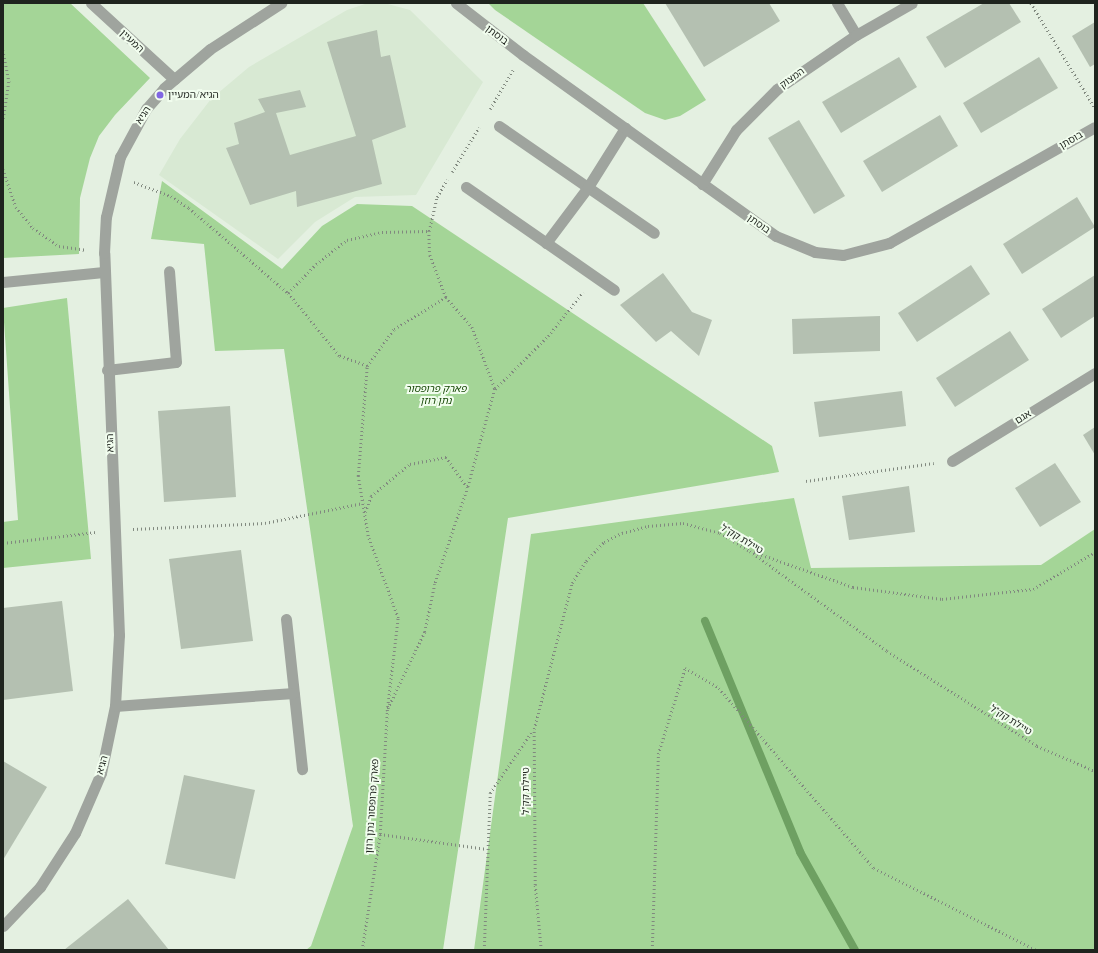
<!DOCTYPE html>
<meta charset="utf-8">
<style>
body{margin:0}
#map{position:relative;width:1098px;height:953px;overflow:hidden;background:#e4f0e1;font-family:"Playfair Display","Noto Sans Hebrew",serif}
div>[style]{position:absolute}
.built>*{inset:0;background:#d8e9d3}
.green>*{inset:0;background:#a4d597}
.stream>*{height:8px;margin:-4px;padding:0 4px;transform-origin:4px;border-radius:4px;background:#6ea062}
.building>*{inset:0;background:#b4c0b1}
.path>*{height:2.5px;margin-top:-1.25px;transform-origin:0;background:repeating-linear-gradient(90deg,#81897f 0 1px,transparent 0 4px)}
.service>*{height:11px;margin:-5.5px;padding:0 5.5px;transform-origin:5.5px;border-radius:5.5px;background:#9fa49e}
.minor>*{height:11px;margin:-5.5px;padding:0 5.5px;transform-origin:5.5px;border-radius:5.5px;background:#9fa49e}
.tertiary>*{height:11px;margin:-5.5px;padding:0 5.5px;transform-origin:5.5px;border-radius:5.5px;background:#9fa49e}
.dots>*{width:11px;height:11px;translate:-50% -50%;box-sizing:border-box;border:2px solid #f1fdee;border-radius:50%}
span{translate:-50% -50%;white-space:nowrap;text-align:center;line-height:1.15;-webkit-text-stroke:4px #f1fdee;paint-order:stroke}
.street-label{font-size:10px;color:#1f241e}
.poi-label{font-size:10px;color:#1f241e}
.left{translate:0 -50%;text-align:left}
.park-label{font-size:10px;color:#154604;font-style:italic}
.frame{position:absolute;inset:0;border:4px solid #1f241e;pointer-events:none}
</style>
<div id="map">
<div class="built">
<div style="clip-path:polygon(384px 3px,410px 10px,483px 82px,416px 195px,355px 197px,315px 222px,278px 259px,159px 175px,180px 139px,211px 99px,249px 67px,347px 10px,365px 4px)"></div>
</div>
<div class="green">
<div style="clip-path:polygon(3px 3px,70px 3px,150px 78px,115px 115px,99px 136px,90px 158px,80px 198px,79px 254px,3px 258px)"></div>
<div style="clip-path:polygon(488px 3px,643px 3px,706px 100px,680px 116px,665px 120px,645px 113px,495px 10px)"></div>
<div style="clip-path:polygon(162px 181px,282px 269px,322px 226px,357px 204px,412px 206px,772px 446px,779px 472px,508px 518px,443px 950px,306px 950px,311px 946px,353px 826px,284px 349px,215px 351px,204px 244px,151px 239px)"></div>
<div style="clip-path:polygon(67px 298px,91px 559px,3px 568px,3px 522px,18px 520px,3px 308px)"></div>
<div style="clip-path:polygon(794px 498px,811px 568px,1041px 565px,1095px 529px,1095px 950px,474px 950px,531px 534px)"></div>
</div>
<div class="stream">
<div style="left:705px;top:621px;width:250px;rotate:67.6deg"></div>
<div style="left:800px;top:852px;width:112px;rotate:60.7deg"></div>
</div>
<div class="building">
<div style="clip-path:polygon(665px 3px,769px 3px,780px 21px,704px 67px)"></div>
<div style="clip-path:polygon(984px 3px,1009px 3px,1021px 22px,945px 68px,926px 37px)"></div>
<div style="clip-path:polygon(1095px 22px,1095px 64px,1090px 67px,1072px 36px)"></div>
<div style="clip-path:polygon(377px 30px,381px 57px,390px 55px,406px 127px,372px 140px,382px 184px,297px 207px,296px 191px,250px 205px,226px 148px,239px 144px,234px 123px,265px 112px,258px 99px,300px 90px,306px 107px,276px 113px,290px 155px,356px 136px,327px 42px)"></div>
<div style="clip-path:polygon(899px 57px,917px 87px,841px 133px,822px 102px)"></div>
<div style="clip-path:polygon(1039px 57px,1058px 88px,981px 133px,963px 103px)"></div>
<div style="clip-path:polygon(940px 115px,958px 146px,882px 192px,863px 161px)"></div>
<div style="clip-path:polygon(799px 120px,845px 196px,814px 214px,768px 138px)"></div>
<div style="clip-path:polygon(1077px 197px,1095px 227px,1022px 274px,1003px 244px)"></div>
<div style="clip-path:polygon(971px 265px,990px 294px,917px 342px,898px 313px)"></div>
<div style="clip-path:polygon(663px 273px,692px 312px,712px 320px,699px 356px,671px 331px,656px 342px,620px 305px)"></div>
<div style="clip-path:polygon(1095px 275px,1095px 316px,1061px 338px,1042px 309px)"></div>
<div style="clip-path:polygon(880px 316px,880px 351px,793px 354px,792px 319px)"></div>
<div style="clip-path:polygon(1010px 331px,1029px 360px,955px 407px,936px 378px)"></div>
<div style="clip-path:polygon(902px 391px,906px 426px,819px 437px,814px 402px)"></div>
<div style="clip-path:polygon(230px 406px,236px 497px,164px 502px,158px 411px)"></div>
<div style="clip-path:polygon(1095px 427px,1095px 455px,1083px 435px)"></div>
<div style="clip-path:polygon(1055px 463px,1081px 502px,1040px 527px,1015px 488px)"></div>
<div style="clip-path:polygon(909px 486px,915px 532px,849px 540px,842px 496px)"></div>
<div style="clip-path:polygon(241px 550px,253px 641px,181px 649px,169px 559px)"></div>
<div style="clip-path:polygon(62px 601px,73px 691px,3px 700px,3px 608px)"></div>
<div style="clip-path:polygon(3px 761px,47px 787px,3px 860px)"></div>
<div style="clip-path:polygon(184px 775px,255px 790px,235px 879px,165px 864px)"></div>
<div style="clip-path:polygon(128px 899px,169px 950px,64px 950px)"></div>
</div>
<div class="path">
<div style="left:1031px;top:3px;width:123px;rotate:58.6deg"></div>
<div style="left:3px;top:50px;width:33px;rotate:79deg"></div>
<div style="left:9px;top:82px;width:40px;rotate:98.5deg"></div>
<div style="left:490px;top:109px;width:45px;rotate:-59.5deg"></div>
<div style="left:3px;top:169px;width:40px;rotate:71.1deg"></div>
<div style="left:16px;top:207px;width:27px;rotate:51deg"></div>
<div style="left:33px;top:228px;width:32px;rotate:35deg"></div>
<div style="left:59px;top:246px;width:27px;rotate:8deg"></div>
<div style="left:452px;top:172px;width:52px;rotate:-59deg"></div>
<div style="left:134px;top:182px;width:40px;rotate:21deg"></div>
<div style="left:171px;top:196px;width:22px;rotate:34deg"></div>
<div style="left:189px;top:208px;width:130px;rotate:40.6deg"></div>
<div style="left:429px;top:231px;width:24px;rotate:88deg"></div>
<div style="left:430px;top:255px;width:45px;rotate:69.1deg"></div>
<div style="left:367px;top:366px;width:30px;rotate:-160deg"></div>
<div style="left:339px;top:356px;width:81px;rotate:-129deg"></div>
<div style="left:288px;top:293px;width:40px;rotate:-46deg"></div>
<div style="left:316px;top:264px;width:39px;rotate:-38deg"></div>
<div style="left:347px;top:240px;width:36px;rotate:-13deg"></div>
<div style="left:382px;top:232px;width:47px;rotate:-1.2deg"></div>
<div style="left:429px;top:231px;width:35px;rotate:-77deg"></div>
<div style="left:437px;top:197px;width:20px;rotate:-60deg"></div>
<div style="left:495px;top:389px;width:75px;rotate:-45deg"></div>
<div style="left:548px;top:336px;width:56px;rotate:-51.5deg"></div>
<div style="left:806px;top:481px;width:129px;rotate:-8deg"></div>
<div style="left:365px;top:512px;width:17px;rotate:-69deg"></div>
<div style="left:371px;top:496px;width:50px;rotate:-39.4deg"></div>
<div style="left:410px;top:464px;width:37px;rotate:-11deg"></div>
<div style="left:446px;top:457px;width:37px;rotate:55deg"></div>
<div style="left:133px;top:529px;width:132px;rotate:-2.6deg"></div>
<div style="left:265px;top:523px;width:100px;rotate:-11.5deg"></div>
<div style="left:3px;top:543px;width:94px;rotate:-6.7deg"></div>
<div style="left:754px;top:552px;width:105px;rotate:19.5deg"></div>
<div style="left:853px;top:587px;width:90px;rotate:7.7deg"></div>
<div style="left:942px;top:599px;width:92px;rotate:-6.3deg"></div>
<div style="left:1033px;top:589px;width:72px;rotate:-30.8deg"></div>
<div style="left:380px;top:834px;width:108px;rotate:8deg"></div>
<div style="left:362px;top:950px;width:117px;rotate:-81.2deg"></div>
<div style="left:380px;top:834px;width:123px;rotate:-86.7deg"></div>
<div style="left:387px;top:711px;width:94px;rotate:-83.3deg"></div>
<div style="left:398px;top:618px;width:87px;rotate:-110.1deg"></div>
<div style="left:368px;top:536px;width:61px;rotate:-99.5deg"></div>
<div style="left:358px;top:476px;width:110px;rotate:-85.3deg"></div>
<div style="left:367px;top:366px;width:46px;rotate:-53.9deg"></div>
<div style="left:394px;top:329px;width:61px;rotate:-31.6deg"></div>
<div style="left:446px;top:297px;width:40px;rotate:49deg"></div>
<div style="left:472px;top:327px;width:66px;rotate:69.6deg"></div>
<div style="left:495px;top:389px;width:102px;rotate:105.4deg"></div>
<div style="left:468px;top:487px;width:102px;rotate:108.8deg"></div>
<div style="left:435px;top:584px;width:49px;rotate:101.8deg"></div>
<div style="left:425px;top:632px;width:88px;rotate:115.7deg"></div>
<div style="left:484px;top:950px;width:157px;rotate:-87.8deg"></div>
<div style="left:490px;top:793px;width:76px;rotate:-55.7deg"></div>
<div style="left:541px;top:950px;width:65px;rotate:-95.3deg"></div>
<div style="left:535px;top:885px;width:156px;rotate:-90.4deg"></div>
<div style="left:534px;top:729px;width:151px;rotate:-75.4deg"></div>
<div style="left:572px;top:583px;width:26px;rotate:-58deg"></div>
<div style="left:586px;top:561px;width:26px;rotate:-47deg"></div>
<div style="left:604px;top:542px;width:20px;rotate:-27deg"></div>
<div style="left:622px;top:533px;width:27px;rotate:-15deg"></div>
<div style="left:648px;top:526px;width:35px;rotate:-5deg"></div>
<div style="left:683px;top:523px;width:38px;rotate:15deg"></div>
<div style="left:720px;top:533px;width:35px;rotate:31deg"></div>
<div style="left:750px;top:551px;width:170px;rotate:36.1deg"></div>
<div style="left:887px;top:651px;width:178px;rotate:32.3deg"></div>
<div style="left:1037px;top:746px;width:63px;rotate:23.3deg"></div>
<div style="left:652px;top:950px;width:196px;rotate:-88.2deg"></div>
<div style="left:658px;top:754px;width:90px;rotate:-72.6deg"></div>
<div style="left:685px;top:668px;width:39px;rotate:30deg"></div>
<div style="left:719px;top:688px;width:238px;rotate:49.3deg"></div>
<div style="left:874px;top:868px;width:182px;rotate:26.8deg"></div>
</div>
<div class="service">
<div style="left:837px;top:3px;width:37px;rotate:59deg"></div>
<div style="left:499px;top:126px;width:188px;rotate:34.6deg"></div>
<div style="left:466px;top:187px;width:180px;rotate:34.8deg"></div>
<div style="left:546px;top:243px;width:70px;rotate:-53.1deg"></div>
<div style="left:588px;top:187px;width:70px;rotate:-57.9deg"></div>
<div style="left:3px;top:282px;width:101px;rotate:-5.7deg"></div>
<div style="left:107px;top:370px;width:69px;rotate:-6.6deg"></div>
<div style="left:176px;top:362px;width:91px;rotate:-94.4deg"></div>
<div style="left:286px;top:619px;width:151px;rotate:83.9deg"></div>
<div style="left:115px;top:706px;width:179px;rotate:-4.2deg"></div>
</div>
<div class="minor">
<div style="left:91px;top:3px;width:113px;rotate:42.5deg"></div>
<div style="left:456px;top:3px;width:85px;rotate:37.8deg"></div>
<div style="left:523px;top:55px;width:311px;rotate:35.6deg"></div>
<div style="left:776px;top:236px;width:42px;rotate:22.3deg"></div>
<div style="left:815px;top:252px;width:28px;rotate:6deg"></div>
<div style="left:843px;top:255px;width:48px;rotate:-14.6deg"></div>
<div style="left:889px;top:243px;width:236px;rotate:-29.4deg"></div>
<div style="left:702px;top:184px;width:64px;rotate:-57.8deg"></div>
<div style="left:736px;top:130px;width:58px;rotate:-45deg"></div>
<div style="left:777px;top:89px;width:96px;rotate:-34.4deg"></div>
<div style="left:856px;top:35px;width:64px;rotate:-29.7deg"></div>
<div style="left:952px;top:461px;width:168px;rotate:-31.6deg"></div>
</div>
<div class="tertiary">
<div style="left:3px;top:926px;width:54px;rotate:-46.5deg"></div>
<div style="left:40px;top:887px;width:64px;rotate:-57.1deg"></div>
<div style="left:75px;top:833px;width:65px;rotate:-66.6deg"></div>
<div style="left:101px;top:773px;width:68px;rotate:-78.2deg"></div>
<div style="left:115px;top:706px;width:71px;rotate:-86.8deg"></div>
<div style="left:119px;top:635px;width:382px;rotate:-92.2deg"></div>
<div style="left:104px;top:253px;width:36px;rotate:-87deg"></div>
<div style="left:106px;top:217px;width:62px;rotate:-76.9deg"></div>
<div style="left:120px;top:157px;width:55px;rotate:-61.6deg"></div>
<div style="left:146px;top:109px;width:28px;rotate:-49deg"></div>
<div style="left:164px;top:88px;width:60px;rotate:-40.3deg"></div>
<div style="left:210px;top:49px;width:85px;rotate:-32.9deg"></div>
</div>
<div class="dots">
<div style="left:160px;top:95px;background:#8066e2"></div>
</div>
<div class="street-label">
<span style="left:497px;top:35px;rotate:37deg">בוסתן</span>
<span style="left:132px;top:41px;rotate:43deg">המעיין</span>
<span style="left:792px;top:78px;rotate:-36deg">המצוק</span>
<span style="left:143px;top:115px;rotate:-56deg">הגיא</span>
<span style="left:1071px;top:140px;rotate:-30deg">בוסתן</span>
<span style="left:759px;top:224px;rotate:35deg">בוסתן</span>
<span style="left:1023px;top:417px;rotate:-32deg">אגם</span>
<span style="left:110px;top:443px;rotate:-92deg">הגיא</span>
<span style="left:742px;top:539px;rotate:31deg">טיילת קק"ל</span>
<span style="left:1011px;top:720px;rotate:32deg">טיילת קק"ל</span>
<span style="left:102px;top:765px;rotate:-74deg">הגיא</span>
<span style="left:526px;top:791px;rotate:-90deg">טיילת קק"ל</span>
<span style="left:372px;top:806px;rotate:-86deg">פארק פרופסור נתן רוזן</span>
</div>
<div class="poi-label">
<span class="left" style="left:168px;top:95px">הגיא/המעיין</span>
</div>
<div class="park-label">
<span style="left:436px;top:394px">פארק פרופסור<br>נתן רוזן</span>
</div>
<div class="frame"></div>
</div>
